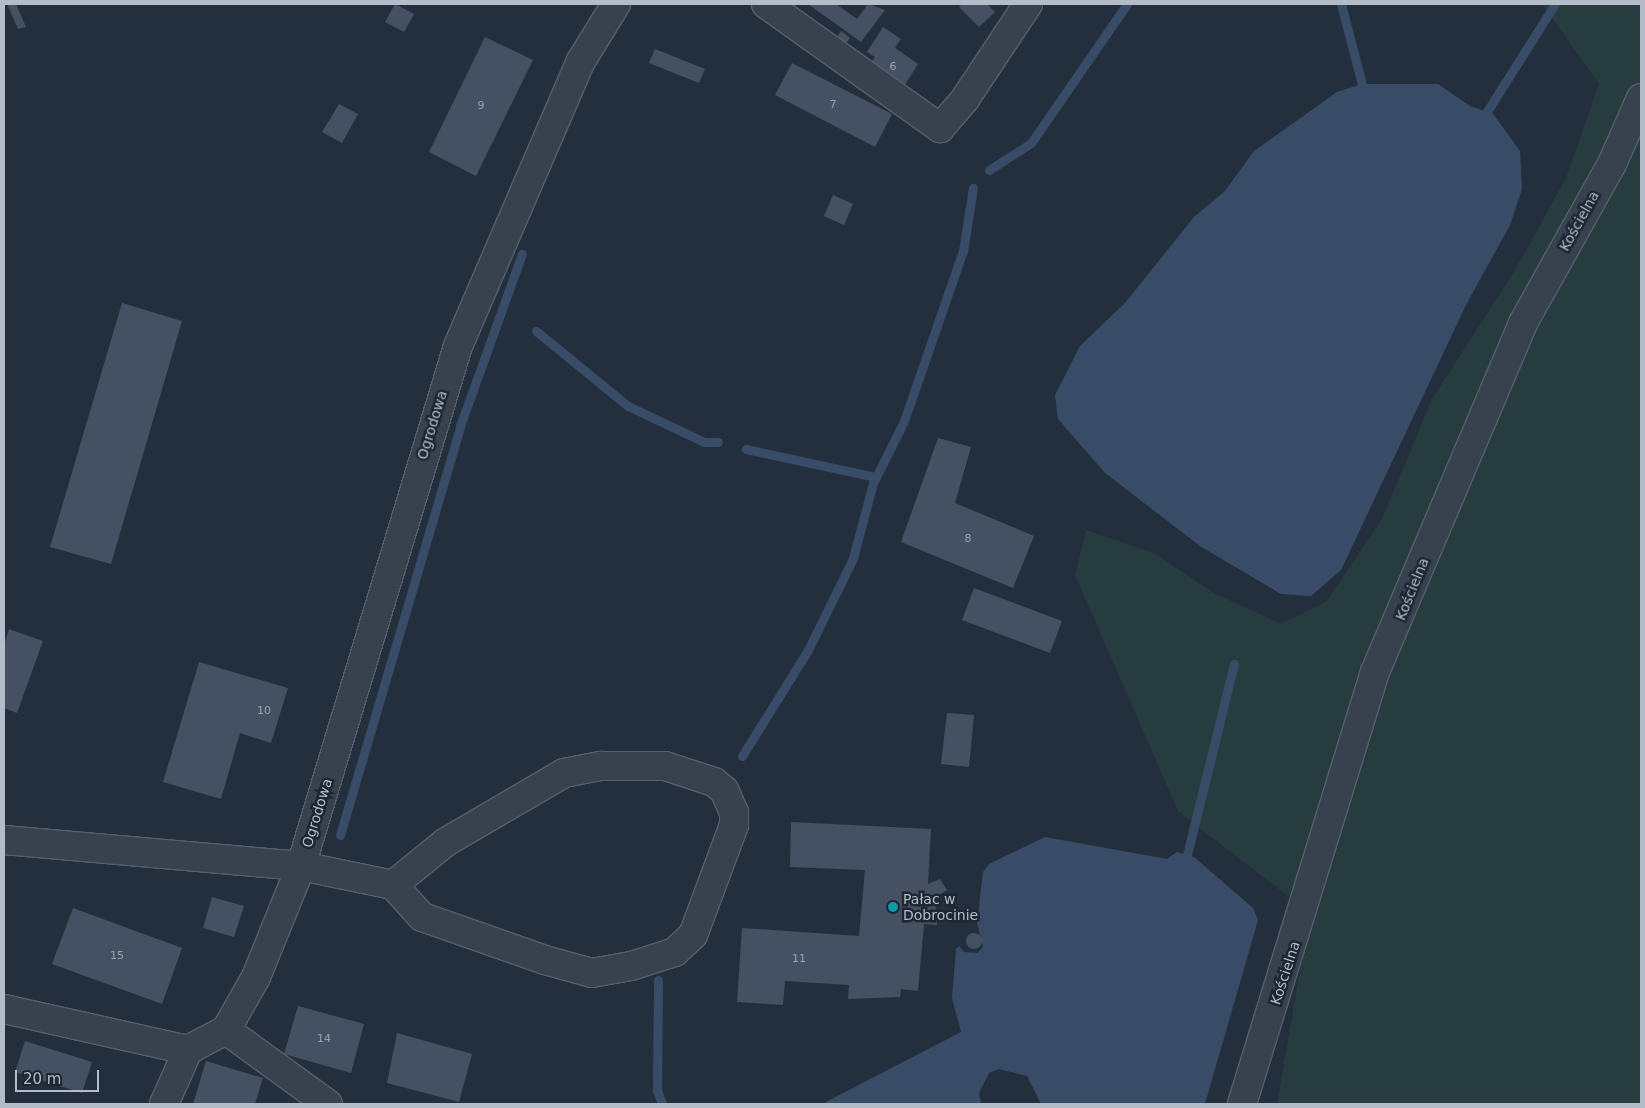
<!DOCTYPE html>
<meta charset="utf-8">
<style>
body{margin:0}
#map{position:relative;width:1645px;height:1108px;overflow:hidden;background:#242f3e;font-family:"DejaVu Sans",sans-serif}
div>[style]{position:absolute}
.green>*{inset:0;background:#263c3f}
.water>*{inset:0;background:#394c67}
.stream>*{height:9px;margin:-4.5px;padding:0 4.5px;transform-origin:4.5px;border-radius:4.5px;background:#394c67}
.building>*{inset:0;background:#455162}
.round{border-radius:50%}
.roads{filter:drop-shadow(1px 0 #565f6c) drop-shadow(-1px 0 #565f6c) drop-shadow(0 1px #565f6c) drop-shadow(0 -1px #565f6c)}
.minor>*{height:28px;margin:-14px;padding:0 14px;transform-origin:14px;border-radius:14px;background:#38414e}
.dots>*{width:14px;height:14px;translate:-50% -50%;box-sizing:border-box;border:2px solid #1d2633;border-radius:50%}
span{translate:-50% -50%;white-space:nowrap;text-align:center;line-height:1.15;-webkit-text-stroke:5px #1d2633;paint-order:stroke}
.number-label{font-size:11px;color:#98a1af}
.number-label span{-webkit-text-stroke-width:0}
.street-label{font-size:14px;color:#b4bcc9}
.poi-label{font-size:14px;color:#b4bcc9}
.left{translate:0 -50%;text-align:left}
.frame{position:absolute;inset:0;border:5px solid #b4bcc9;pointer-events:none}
.scale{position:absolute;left:15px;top:1070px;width:84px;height:22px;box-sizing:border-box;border:2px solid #b4bcc9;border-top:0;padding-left:6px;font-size:15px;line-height:18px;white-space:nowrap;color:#b4bcc9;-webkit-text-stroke:4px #1d2633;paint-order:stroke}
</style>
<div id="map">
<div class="green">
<div style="clip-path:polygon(1542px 4px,1641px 4px,1641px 1104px,1277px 1104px,1310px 913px,1178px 811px,1075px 575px,1086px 530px,1154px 553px,1214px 593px,1281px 624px,1326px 602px,1382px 519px,1432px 399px,1514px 272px,1566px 178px,1599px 84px)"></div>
</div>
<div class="water">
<div style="clip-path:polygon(1362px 84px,1438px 84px,1470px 106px,1493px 114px,1520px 151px,1522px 189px,1510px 225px,1466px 305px,1341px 570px,1311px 596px,1281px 594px,1200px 546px,1105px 473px,1058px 419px,1055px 395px,1080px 346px,1125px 303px,1194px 217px,1225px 191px,1254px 151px,1337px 92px)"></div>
<div style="clip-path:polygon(1045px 837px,1167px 859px,1177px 852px,1194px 857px,1253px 908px,1258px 920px,1205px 1104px,1041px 1104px,1027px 1076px,999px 1069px,989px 1073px,979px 1093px,981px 1104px,822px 1104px,961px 1032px,952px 998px,956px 949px,959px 946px,964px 952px,977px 953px,983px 947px,977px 923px,983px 872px,989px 864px)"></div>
</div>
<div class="stream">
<div style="left:1341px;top:4px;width:83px;rotate:75.3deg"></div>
<div style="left:1486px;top:113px;width:129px;rotate:-57.7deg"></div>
<div style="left:989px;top:170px;width:50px;rotate:-32.7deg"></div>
<div style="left:1031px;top:143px;width:169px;rotate:-55.4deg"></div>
<div style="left:536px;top:331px;width:119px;rotate:39.2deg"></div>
<div style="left:628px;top:406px;width:84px;rotate:25.3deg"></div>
<div style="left:704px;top:442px;width:14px"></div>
<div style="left:746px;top:449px;width:133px;rotate:12.2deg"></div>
<div style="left:742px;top:756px;width:125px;rotate:-58.1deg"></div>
<div style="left:808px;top:650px;width:102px;rotate:-63.9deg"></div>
<div style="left:853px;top:558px;width:78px;rotate:-75.1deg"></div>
<div style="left:873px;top:483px;width:69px;rotate:-63.4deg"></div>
<div style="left:904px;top:421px;width:180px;rotate:-70.9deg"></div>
<div style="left:963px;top:251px;width:64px;rotate:-81deg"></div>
<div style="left:340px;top:835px;width:426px;rotate:-73.6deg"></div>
<div style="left:460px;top:426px;width:183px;rotate:-70.2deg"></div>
<div style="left:1187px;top:855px;width:197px;rotate:-76.2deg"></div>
<div style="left:658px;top:980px;width:110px;rotate:90.5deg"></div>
<div style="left:657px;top:1090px;width:15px;rotate:70deg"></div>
</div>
<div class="building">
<div style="clip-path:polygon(7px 4px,16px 4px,26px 27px,18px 29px)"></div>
<div style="clip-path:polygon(395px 4px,414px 14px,404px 32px,385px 22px)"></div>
<div style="clip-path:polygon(808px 4px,836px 4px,857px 19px,868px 4px,885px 10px,861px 42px)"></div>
<div style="clip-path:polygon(962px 4px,987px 4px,995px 12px,979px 27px,959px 7px)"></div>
<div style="clip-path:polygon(883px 27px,901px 39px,895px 48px,918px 64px,901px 91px,867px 69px,875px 57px,867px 52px)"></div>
<div style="clip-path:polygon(841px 31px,850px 38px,843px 48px,834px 41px)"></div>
<div style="clip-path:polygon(485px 37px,533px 60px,476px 176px,429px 152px)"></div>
<div style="clip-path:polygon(655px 49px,705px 69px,699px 83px,649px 63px)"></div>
<div style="clip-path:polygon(792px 63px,892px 114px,875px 147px,775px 95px)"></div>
<div style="clip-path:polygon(339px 104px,358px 114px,342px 143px,322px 132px)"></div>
<div style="clip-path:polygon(833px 195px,853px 204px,844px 225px,824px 216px)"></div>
<div style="clip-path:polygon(122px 303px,182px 321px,111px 564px,50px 547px)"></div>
<div style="clip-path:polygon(938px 438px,971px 447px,955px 503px,1034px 536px,1013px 588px,901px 542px)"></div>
<div style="clip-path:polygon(974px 588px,1062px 621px,1050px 653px,962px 620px)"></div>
<div style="clip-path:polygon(9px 629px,43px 641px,17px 713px,4px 708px,4px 645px)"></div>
<div style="clip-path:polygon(199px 662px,288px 688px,271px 743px,240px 733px,221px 799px,163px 782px)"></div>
<div style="clip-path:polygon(947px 713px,974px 715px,969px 767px,941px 764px)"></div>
<div style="clip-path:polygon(791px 822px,931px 829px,928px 884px,940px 879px,947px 890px,935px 898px,937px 925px,924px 924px,918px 991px,901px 989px,900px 997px,848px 999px,849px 985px,785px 981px,783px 1005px,737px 1002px,742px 928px,859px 936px,865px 870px,790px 867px)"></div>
<div style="clip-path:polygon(212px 897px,244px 906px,234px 937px,203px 928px)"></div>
<div style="clip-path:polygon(73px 908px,182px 948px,162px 1004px,52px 964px)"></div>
<div class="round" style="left:966px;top:933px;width:16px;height:16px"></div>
<div style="clip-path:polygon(298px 1006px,364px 1024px,351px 1073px,284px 1054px)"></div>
<div style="clip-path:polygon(397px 1033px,472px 1054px,459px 1102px,387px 1083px)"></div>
<div style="clip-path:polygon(25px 1041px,92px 1062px,82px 1093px,15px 1072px)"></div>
<div style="clip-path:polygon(206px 1061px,263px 1078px,255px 1104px,193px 1104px)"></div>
</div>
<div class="roads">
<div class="minor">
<div style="left:766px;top:4px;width:214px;rotate:35.5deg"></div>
<div style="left:940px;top:128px;width:38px;rotate:-49deg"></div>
<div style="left:965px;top:99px;width:114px;rotate:-56.4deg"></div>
<div style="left:4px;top:840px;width:298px;rotate:5deg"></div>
<div style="left:301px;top:866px;width:94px;rotate:11.7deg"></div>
<div style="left:393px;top:885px;width:68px;rotate:-39.1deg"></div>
<div style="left:446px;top:842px;width:137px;rotate:-30.3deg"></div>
<div style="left:564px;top:773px;width:38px;rotate:-11deg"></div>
<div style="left:601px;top:766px;width:64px"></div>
<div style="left:665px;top:766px;width:52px;rotate:18.1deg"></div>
<div style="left:714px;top:782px;width:13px;rotate:39deg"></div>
<div style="left:724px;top:790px;width:24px;rotate:66deg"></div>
<div style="left:734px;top:812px;width:13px;rotate:90deg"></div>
<div style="left:734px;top:825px;width:117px;rotate:110.4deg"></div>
<div style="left:693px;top:935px;width:25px;rotate:137deg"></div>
<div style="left:675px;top:952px;width:46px;rotate:162.3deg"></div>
<div style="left:631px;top:966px;width:40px;rotate:170deg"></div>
<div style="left:592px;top:973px;width:49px;rotate:-164.5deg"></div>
<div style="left:545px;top:960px;width:130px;rotate:-160.7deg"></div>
<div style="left:422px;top:917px;width:43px;rotate:-132.2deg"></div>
<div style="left:4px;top:1009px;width:189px;rotate:12.6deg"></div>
<div style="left:226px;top:1030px;width:126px;rotate:36deg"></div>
<div style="left:164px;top:1104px;width:59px;rotate:-66deg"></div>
<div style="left:188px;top:1050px;width:43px;rotate:-27.8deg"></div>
<div style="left:226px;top:1030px;width:61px;rotate:-60.5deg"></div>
<div style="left:256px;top:977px;width:120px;rotate:-67.9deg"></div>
<div style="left:301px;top:866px;width:543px;rotate:-73.2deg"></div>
<div style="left:458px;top:346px;width:310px;rotate:-66.7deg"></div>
<div style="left:581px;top:61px;width:67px;rotate:-58.4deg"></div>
<div style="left:1242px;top:1104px;width:452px;rotate:-72.9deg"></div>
<div style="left:1375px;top:672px;width:379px;rotate:-67deg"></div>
<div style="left:1523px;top:323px;width:182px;rotate:-60.8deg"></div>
<div style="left:1612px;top:164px;width:72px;rotate:-66.3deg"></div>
</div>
</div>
<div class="dots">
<div style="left:893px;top:907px;background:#0f9aa8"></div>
</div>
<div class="number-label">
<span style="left:893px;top:67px">6</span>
<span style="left:833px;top:105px">7</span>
<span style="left:481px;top:106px">9</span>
<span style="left:968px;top:539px">8</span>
<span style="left:264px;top:711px">10</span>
<span style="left:117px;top:956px">15</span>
<span style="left:799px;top:959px">11</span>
<span style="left:324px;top:1039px">14</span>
</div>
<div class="street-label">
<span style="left:1579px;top:221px;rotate:-61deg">Kościelna</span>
<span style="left:432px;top:425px;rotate:-73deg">Ogrodowa</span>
<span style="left:1412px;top:589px;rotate:-68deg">Kościelna</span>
<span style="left:317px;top:813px;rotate:-73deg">Ogrodowa</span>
<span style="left:1285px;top:973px;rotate:-72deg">Kościelna</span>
</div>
<div class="poi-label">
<span class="left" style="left:903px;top:907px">Pałac w<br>Dobrocinie</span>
</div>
<div class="frame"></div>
<div class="scale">20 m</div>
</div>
